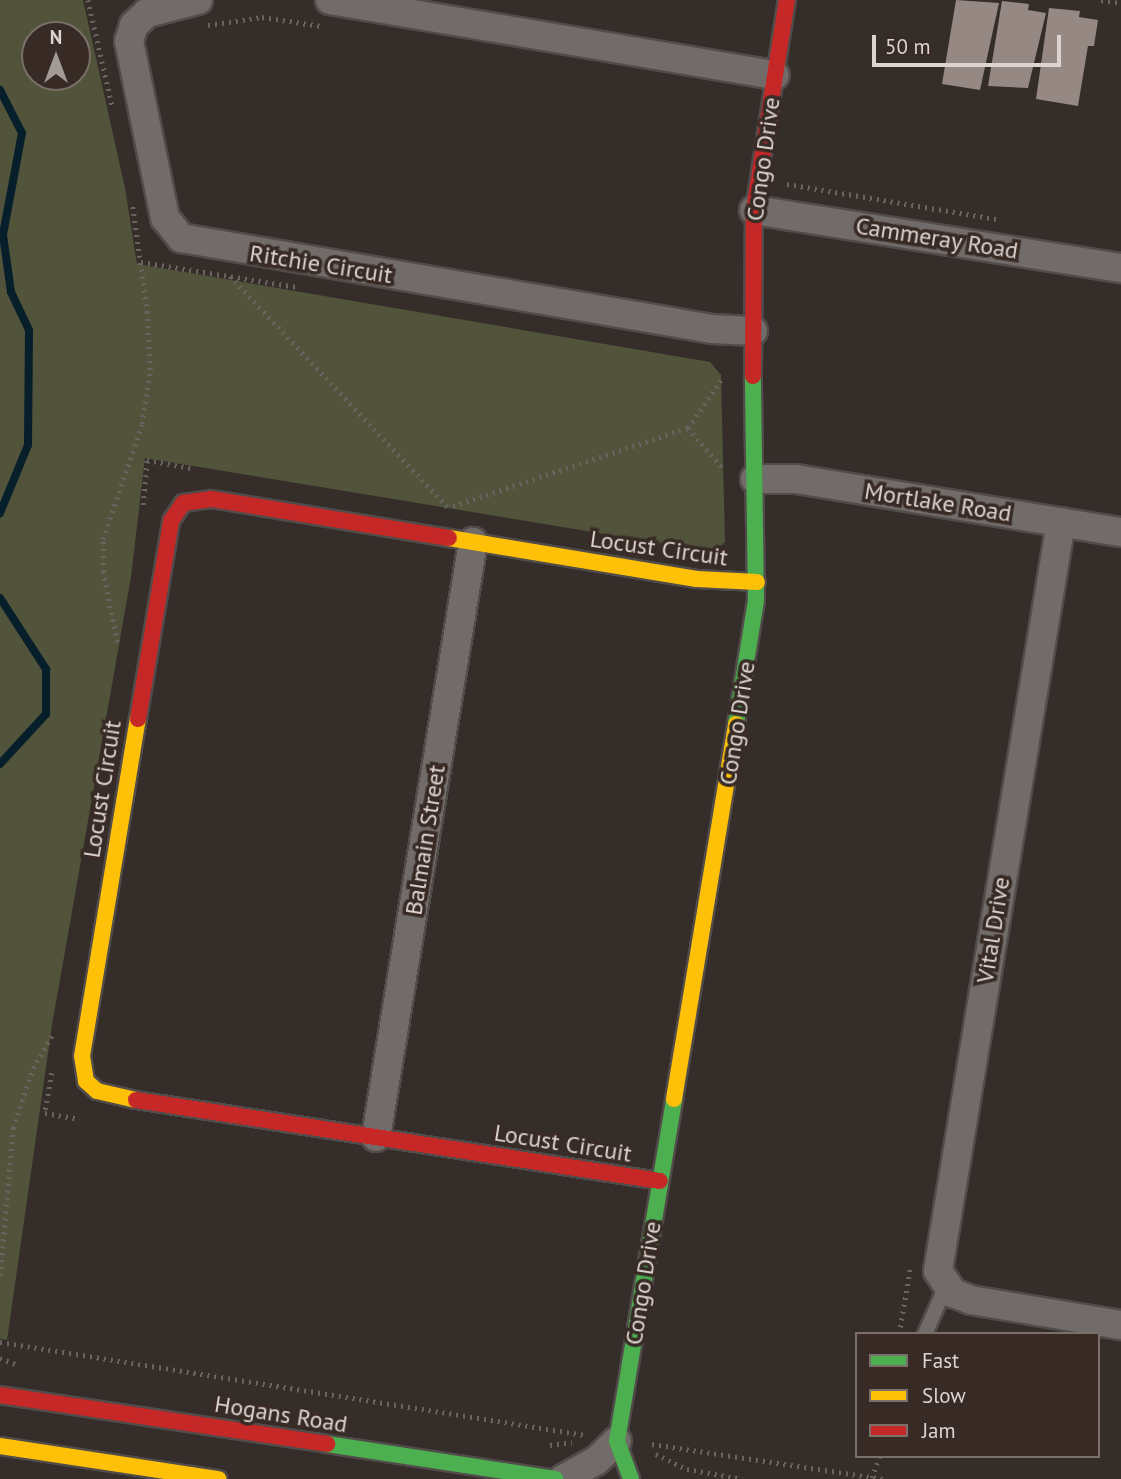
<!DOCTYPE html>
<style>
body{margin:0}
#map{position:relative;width:1121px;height:1479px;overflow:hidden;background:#342d2a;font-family:"PT Sans",sans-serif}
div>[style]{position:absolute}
.green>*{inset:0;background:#51543a}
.stream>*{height:8px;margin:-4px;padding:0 4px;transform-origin:4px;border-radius:4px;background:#071e2b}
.building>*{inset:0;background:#968883}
.path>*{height:4.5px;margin-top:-2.25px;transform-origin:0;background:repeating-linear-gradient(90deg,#6a6461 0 2px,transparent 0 7px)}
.roads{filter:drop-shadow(2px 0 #514b49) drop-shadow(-2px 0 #514b49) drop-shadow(0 2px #514b49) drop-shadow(0 -2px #514b49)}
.lane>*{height:14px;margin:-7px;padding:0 7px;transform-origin:7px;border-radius:7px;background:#716b69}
.street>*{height:28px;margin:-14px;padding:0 14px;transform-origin:14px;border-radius:14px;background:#716b69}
.fast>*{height:16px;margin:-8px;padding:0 8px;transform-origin:8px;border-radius:8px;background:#4caf50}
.slow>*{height:16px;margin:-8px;padding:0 8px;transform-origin:8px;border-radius:8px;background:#ffc107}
.jam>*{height:16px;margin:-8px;padding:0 8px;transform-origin:8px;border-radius:8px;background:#c62828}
span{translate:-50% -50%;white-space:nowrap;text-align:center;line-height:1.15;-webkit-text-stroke:7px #382b26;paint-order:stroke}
.street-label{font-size:24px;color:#ddd4d0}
.legend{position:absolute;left:855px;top:1332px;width:245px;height:126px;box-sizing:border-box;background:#382b26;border:2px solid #7a6f6a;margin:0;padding:9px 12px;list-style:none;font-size:21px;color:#ddd4d0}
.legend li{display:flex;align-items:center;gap:14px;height:35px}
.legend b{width:35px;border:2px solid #7a6f6a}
.north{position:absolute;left:21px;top:21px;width:70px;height:70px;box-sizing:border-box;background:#382b26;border:2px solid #7a6f6a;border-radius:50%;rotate:0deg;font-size:19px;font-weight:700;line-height:28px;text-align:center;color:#ddd4d0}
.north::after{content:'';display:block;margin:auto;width:24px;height:32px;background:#a29a96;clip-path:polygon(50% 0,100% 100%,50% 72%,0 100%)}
.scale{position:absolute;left:872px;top:35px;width:189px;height:32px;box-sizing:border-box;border:4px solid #ddd4d0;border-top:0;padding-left:9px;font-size:21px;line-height:24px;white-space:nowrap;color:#ddd4d0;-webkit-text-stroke:5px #382b26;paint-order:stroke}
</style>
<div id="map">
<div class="green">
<div style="clip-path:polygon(evenodd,0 0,83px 0,125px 188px,137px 264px,710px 362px,721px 375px,725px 542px,714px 552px,145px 458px,131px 577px,52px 1025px,7px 1340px,0 1339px,0 0,35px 35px,77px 35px,77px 77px,35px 77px,35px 35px)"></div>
</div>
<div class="stream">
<div style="left:0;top:90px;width:48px;rotate:62.9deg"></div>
<div style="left:22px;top:133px;width:104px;rotate:100.6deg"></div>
<div style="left:3px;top:235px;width:58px;rotate:82deg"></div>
<div style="left:11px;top:292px;width:42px;rotate:64.7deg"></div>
<div style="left:29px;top:330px;width:115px;rotate:90.5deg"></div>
<div style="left:28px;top:445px;width:74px;rotate:112.4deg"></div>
<div style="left:0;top:598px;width:85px;rotate:57.1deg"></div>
<div style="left:46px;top:669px;width:45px;rotate:90deg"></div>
<div style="left:46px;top:714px;width:68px;rotate:132.6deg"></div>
</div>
<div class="building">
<div style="clip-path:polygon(956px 0,999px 3px,980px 90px,942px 84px)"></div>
<div style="clip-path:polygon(1002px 1px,1029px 4px,1028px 10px,1046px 13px,1028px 88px,988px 86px)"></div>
<div style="clip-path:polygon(1049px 8px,1080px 11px,1079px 17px,1098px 20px,1094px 46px,1088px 46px,1078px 106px,1036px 99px)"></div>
</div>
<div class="path">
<div style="left:88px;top:0;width:108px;rotate:77.1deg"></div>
<div style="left:1101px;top:0;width:20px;rotate:9deg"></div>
<div style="left:208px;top:25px;width:55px;rotate:-8.4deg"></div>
<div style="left:262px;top:17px;width:60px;rotate:8.7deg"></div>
<div style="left:787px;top:184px;width:212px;rotate:9.5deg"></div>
<div style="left:141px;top:262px;width:158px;rotate:9.1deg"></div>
<div style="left:230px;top:276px;width:318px;rotate:46.7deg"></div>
<div style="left:688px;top:428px;width:52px;rotate:48.9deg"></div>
<div style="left:143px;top:505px;width:45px;rotate:-84.9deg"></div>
<div style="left:147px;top:460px;width:45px;rotate:10.3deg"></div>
<div style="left:453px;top:506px;width:248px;rotate:-18.4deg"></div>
<div style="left:688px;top:428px;width:58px;rotate:-55.5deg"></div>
<div style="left:117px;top:642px;width:71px;rotate:-101.3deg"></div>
<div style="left:103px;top:572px;width:33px;rotate:-90deg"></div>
<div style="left:103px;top:539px;width:121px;rotate:-71.3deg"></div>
<div style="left:142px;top:424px;width:55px;rotate:-81.6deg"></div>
<div style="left:150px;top:370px;width:57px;rotate:-93deg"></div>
<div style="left:147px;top:313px;width:111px;rotate:-97.8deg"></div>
<div style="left:52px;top:1073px;width:41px;rotate:99.9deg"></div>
<div style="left:45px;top:1113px;width:35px;rotate:10deg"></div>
<div style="left:0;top:1276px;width:149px;rotate:-85deg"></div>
<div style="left:13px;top:1128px;width:63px;rotate:-71.6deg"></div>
<div style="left:33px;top:1068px;width:39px;rotate:-60deg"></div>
<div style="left:899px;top:1334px;width:66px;rotate:-80.4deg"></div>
<div style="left:0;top:1342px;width:592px;rotate:9.03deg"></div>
<div style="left:0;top:1358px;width:17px;rotate:21deg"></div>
<div style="left:652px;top:1444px;width:234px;rotate:8.6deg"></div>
<div style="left:550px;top:1445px;width:22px;rotate:-8deg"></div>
<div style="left:656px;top:1454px;width:34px;rotate:26deg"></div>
<div style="left:687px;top:1469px;width:56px;rotate:10.3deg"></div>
<div style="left:872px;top:1478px;width:23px;rotate:-72deg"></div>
</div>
<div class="roads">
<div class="lane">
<div style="left:925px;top:1334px;width:52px;rotate:-66.4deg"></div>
</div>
<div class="street">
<div style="left:198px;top:0;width:53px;rotate:165.7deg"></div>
<div style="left:147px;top:13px;width:18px;rotate:137deg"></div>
<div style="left:134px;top:25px;width:17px;rotate:107deg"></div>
<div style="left:129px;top:41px;width:181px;rotate:78.5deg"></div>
<div style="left:165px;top:218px;width:26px;rotate:51deg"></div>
<div style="left:181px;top:238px;width:539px;rotate:9.72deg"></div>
<div style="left:712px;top:329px;width:41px;rotate:2.8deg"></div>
<div style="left:330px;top:0;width:451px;rotate:9.6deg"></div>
<div style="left:754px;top:210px;width:372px;rotate:9deg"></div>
<div style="left:755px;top:479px;width:41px"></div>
<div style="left:796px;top:479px;width:329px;rotate:9.3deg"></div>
<div style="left:1061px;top:522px;width:759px;rotate:99.33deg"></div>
<div style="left:938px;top:1271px;width:27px;rotate:56deg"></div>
<div style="left:953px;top:1293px;width:19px;rotate:21deg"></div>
<div style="left:971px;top:1300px;width:152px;rotate:9.5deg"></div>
<div style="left:376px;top:1137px;width:603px;rotate:-80.74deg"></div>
<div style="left:563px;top:1479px;width:38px;rotate:-29deg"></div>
<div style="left:596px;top:1461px;width:29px;rotate:-44deg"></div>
</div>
<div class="fast">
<div style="left:736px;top:724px;width:125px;rotate:-80.8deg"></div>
<div style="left:756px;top:601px;width:225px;rotate:-90.8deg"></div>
<div style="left:327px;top:1444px;width:231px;rotate:8.7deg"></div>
<div style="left:631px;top:1479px;width:40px;rotate:-110.2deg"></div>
<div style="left:617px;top:1441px;width:347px;rotate:-80.5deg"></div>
</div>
<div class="slow">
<div style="left:449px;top:538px;width:251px;rotate:9.4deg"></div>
<div style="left:697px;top:579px;width:60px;rotate:2.9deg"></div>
<div style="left:674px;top:1099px;width:380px;rotate:-80.6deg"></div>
<div style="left:136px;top:1100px;width:40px;rotate:-167deg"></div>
<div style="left:97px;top:1091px;width:15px;rotate:-138deg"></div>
<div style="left:86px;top:1081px;width:25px;rotate:-99deg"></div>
<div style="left:82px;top:1056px;width:342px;rotate:-80.6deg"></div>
<div style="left:0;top:1446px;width:221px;rotate:8.6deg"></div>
</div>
<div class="jam">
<div style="left:753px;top:376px;width:166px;rotate:-89.7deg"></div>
<div style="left:754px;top:210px;width:213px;rotate:-81.1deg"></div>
<div style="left:138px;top:719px;width:201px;rotate:-80.5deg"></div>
<div style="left:171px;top:521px;width:22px;rotate:-56deg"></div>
<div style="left:183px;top:503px;width:28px;rotate:-8deg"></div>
<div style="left:211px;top:499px;width:241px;rotate:9.3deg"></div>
<div style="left:136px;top:1100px;width:530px;rotate:8.79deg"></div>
<div style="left:0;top:1395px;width:331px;rotate:8.5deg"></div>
</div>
</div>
<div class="street-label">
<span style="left:763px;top:159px;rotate:-82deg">Congo Drive</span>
<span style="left:937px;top:238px;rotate:9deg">Cammeray Road</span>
<span style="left:321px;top:264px;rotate:9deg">Ritchie Circuit</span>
<span style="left:938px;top:502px;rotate:9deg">Mortlake Road</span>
<span style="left:659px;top:548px;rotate:8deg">Locust Circuit</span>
<span style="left:737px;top:723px;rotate:-81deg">Congo Drive</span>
<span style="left:102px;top:789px;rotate:-81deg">Locust Circuit</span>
<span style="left:425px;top:840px;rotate:-81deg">Balmain Street</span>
<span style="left:993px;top:930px;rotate:-81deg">Vital Drive</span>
<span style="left:563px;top:1143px;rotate:9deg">Locust Circuit</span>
<span style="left:643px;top:1283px;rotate:-81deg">Congo Drive</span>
<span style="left:281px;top:1414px;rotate:9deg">Hogans Road</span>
</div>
<ul class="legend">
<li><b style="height:9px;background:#4caf50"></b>Fast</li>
<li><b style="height:9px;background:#ffc107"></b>Slow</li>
<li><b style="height:9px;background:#c62828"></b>Jam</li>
</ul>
<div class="north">N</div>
<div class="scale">50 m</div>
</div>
